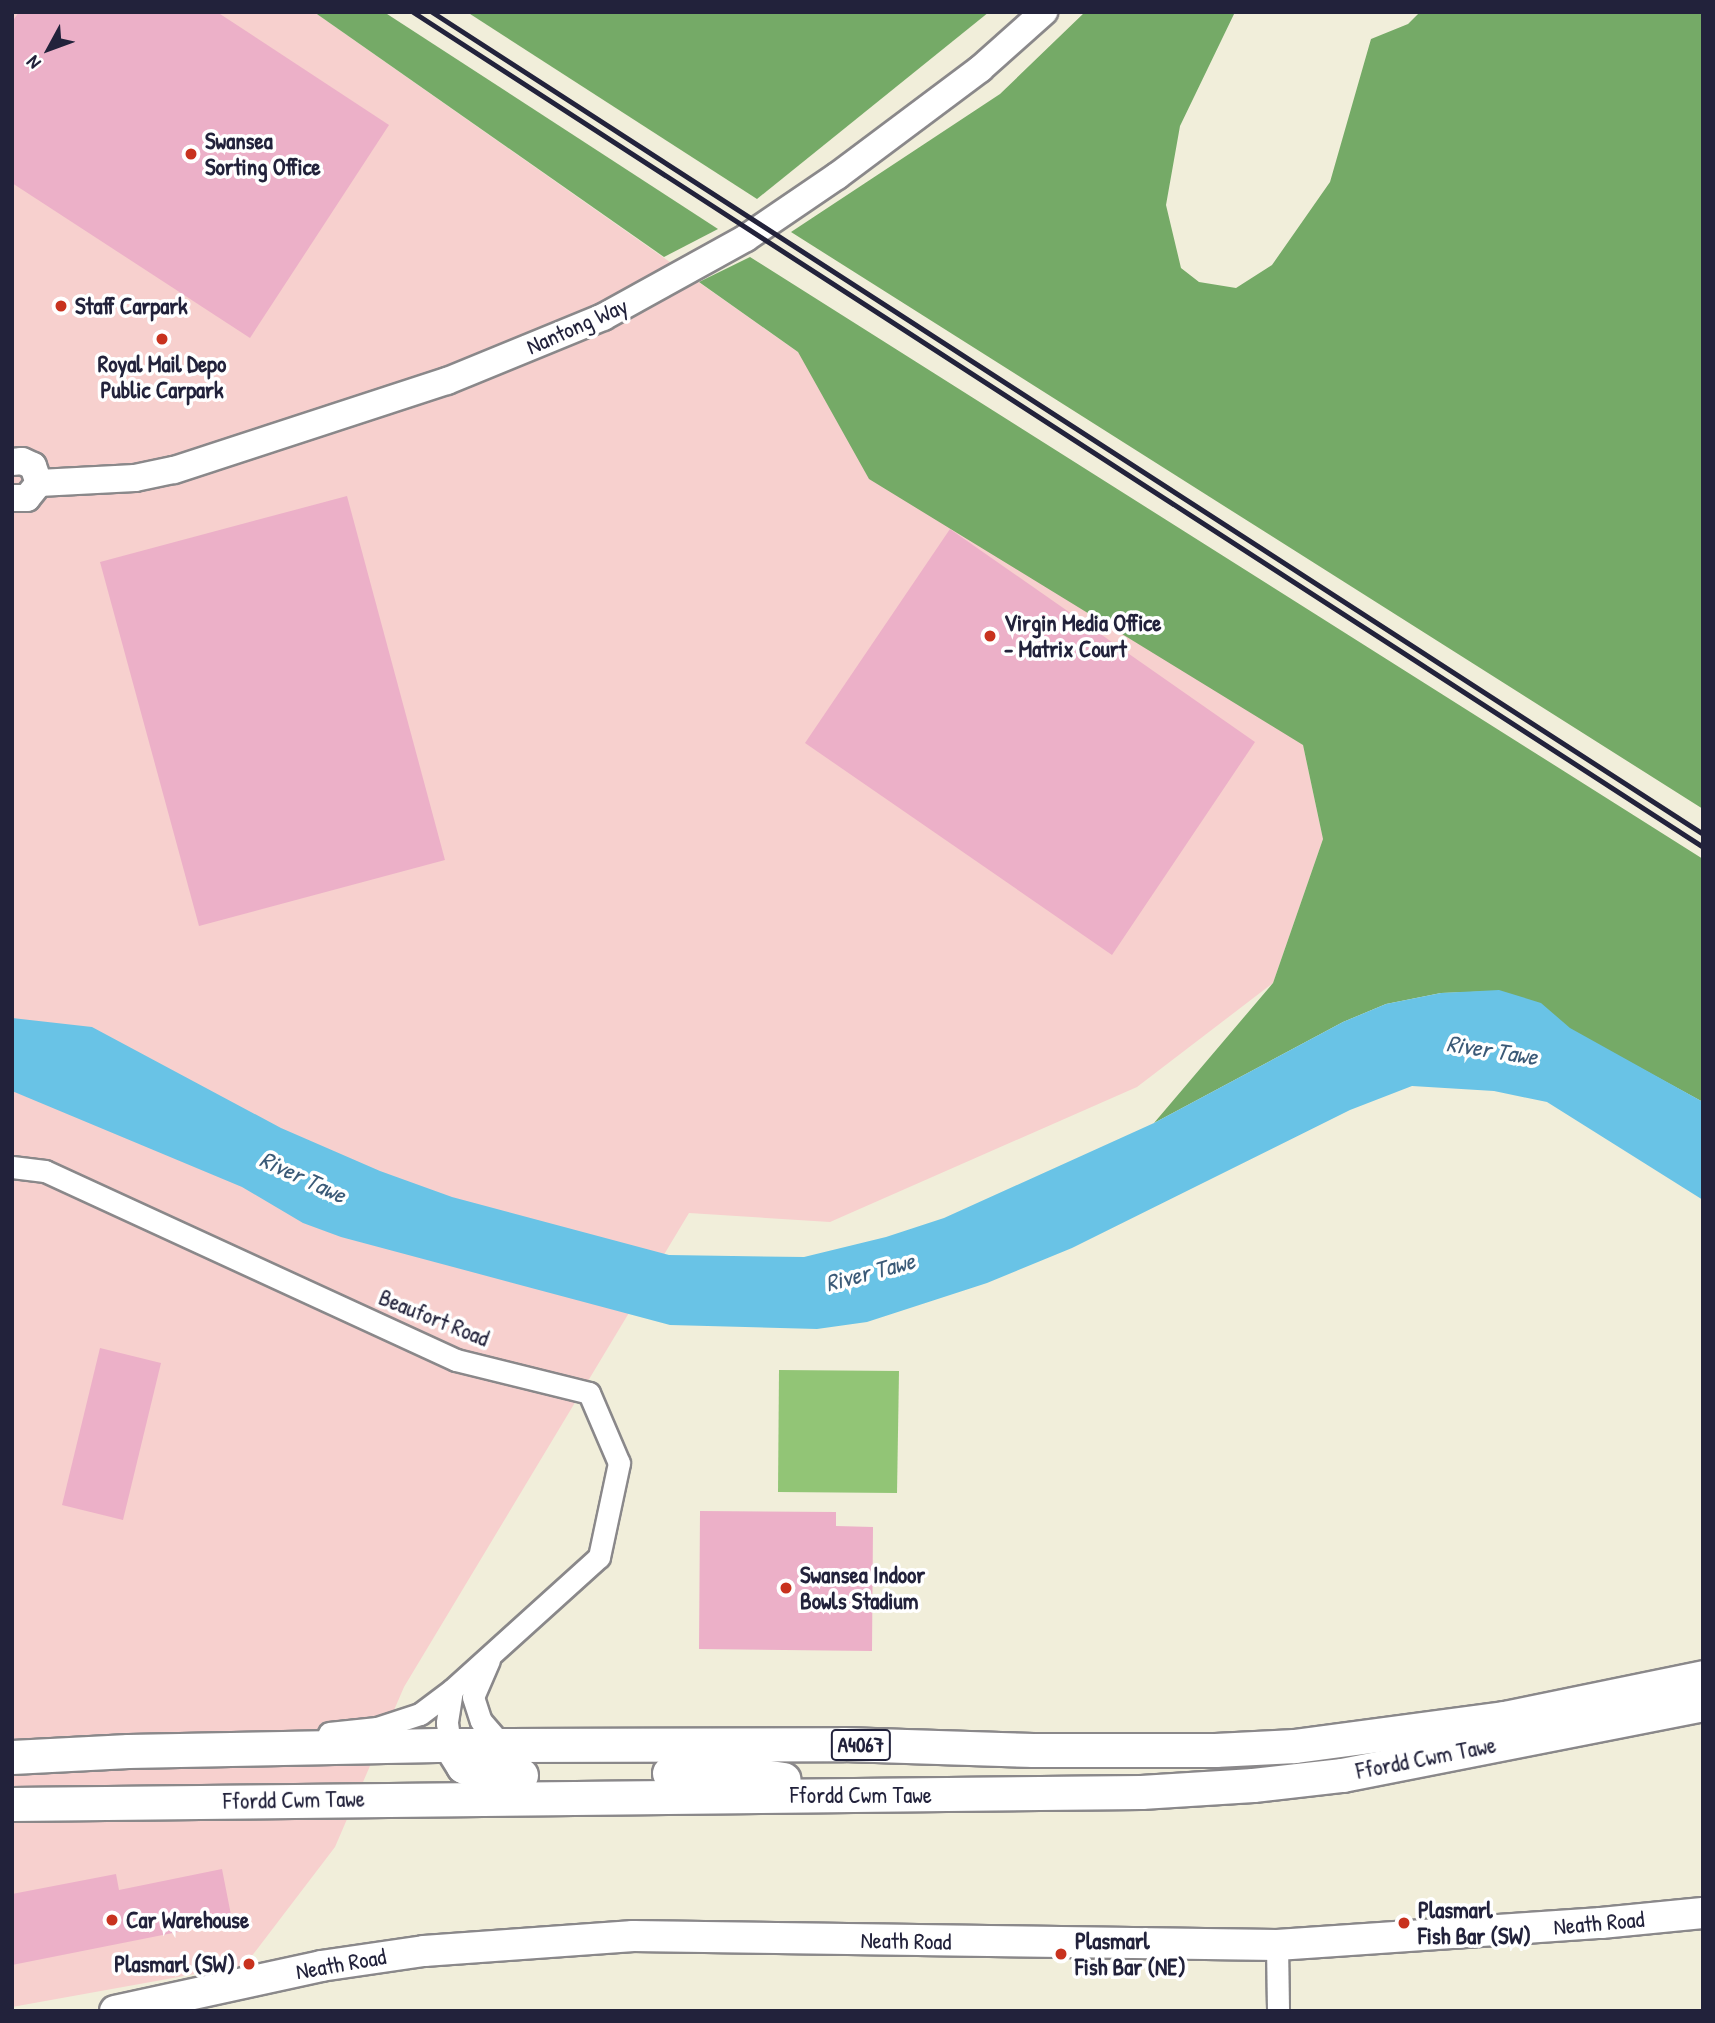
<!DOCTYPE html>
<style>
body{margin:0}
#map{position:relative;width:1715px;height:2023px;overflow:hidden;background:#f1eeda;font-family:"Patrick Hand",sans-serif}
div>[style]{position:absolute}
.built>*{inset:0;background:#f7d0ce}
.green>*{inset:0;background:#92c576}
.forest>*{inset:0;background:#75aa67}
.water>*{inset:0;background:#69c3e6}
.building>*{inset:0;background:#ecb0c8}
.roads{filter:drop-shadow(2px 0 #8a888a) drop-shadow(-2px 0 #8a888a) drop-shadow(0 2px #8a888a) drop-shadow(0 -2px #8a888a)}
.minor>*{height:21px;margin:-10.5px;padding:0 10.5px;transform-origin:10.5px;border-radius:10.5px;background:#fff}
.tertiary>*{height:26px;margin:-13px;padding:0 13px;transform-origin:13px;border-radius:13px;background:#fff}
.secondary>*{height:30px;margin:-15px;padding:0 15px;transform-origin:15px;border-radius:15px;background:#fff}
.primary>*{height:33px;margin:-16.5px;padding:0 16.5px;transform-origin:16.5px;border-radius:16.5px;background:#fff}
.rail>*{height:5px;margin:-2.5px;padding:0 2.5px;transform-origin:2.5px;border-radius:2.5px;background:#22223b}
.dots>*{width:19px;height:19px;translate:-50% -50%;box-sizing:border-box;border:4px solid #fff;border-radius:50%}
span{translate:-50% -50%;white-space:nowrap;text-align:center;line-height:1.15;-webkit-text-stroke:7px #fff;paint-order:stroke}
.shield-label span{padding:2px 5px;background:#fff;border:2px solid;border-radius:5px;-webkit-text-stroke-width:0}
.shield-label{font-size:21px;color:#22223b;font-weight:700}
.poi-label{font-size:23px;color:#22223b;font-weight:700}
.left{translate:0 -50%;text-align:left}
.right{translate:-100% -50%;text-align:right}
.street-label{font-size:23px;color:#22223b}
.water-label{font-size:24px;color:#3b5a77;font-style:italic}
.frame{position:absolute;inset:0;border:14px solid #22223b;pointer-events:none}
.north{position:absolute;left:14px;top:14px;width:70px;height:70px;-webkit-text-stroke:5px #fff;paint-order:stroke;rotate:229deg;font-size:19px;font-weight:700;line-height:28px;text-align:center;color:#22223b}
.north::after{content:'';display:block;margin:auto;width:24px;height:32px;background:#22223b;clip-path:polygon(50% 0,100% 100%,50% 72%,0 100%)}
</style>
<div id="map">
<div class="built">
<div style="clip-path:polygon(12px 12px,314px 12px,798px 352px,1303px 745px,1323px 839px,1273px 983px,1137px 1087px,830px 1222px,689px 1213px,404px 1687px,335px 1847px,245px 1965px,12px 2007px)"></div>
</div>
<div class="green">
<div style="clip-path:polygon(779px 1370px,899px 1371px,897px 1493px,778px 1492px)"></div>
</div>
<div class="forest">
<div style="clip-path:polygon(314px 12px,384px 12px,718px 229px,664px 257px)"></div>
<div style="clip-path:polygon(467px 12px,989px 12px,757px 199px)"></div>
<div style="clip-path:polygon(1085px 12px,1235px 12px,1180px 126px,1166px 205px,1181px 268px,1199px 282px,1236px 288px,1272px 265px,1330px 182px,1371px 39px,1408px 24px,1420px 12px,1703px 12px,1703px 809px,791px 232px,1000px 94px)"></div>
<div style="clip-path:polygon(750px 257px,1703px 859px,1703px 1102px,1499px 991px,1441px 993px,1386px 1004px,1343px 1022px,1154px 1123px,1273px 983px,1323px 839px,1303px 745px,869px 479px,798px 352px,699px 282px)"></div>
</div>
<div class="water">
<div style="clip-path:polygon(1499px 990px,1541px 1003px,1570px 1028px,1703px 1102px,1703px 1200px,1547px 1102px,1494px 1091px,1412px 1086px,1350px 1110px,1072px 1248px,987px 1283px,867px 1322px,817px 1329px,670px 1325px,341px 1237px,303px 1223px,242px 1187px,12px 1091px,12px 1018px,92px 1027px,281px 1128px,380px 1171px,452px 1197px,669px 1255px,804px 1257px,886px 1237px,944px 1218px,1154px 1123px,1343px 1022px,1386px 1004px,1441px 993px)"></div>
</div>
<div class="building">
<div style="clip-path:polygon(19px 12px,217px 12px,389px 125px,250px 338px,12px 183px,12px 22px)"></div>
<div style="clip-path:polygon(347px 496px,445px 860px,199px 926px,100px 562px)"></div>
<div style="clip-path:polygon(950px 529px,1255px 742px,1112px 955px,805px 743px)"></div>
<div style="clip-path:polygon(100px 1348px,161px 1363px,123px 1520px,62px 1505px)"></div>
<div style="clip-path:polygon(700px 1511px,836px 1512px,836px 1526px,873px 1527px,872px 1651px,699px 1649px)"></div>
<div style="clip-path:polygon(222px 1869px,231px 1915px,211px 1915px,213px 1925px,12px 1965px,12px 1894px,116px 1874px,119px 1890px)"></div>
</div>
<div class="roads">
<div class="minor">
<div style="left:12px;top:1167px;width:33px;rotate:7deg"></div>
<div style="left:45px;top:1171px;width:452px;rotate:24.7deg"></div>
<div style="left:456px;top:1360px;width:137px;rotate:13.9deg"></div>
<div style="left:589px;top:1393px;width:76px;rotate:66.8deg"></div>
<div style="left:619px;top:1463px;width:96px;rotate:102deg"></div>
<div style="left:599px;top:1557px;width:198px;rotate:137.9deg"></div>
<div style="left:452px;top:1690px;width:33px;rotate:99deg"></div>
<div style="left:447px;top:1723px;width:22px;rotate:82deg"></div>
<div style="left:489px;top:1660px;width:40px;rotate:113.4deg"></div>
<div style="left:473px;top:1697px;width:25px;rotate:72deg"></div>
<div style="left:481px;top:1721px;width:32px;rotate:49deg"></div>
<div style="left:329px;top:1733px;width:48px;rotate:-5.9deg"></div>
<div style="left:377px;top:1728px;width:45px;rotate:-18deg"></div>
<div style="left:420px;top:1714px;width:40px;rotate:-37deg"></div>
<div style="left:1277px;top:1945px;width:66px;rotate:89.1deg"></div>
</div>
<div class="tertiary">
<div style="left:12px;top:462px;width:10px;rotate:-6deg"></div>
<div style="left:22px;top:461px;width:12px;rotate:24deg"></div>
<div style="left:33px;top:466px;width:18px;rotate:71deg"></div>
<div style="left:39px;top:483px;width:19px;rotate:129deg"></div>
<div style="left:27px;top:498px;width:15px;rotate:180deg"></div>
<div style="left:39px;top:483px;width:96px;rotate:-3deg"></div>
<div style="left:135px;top:478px;width:40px;rotate:-12deg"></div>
<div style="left:174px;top:470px;width:287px;rotate:-18.1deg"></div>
<div style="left:447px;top:381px;width:169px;rotate:-22.3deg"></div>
<div style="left:603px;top:317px;width:163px;rotate:-28.9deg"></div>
<div style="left:746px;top:238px;width:110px;rotate:-34.3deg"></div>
<div style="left:837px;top:176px;width:179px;rotate:-36.8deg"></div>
<div style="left:980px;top:69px;width:86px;rotate:-41.7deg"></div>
</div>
<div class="secondary">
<div style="left:115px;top:2011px;width:211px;rotate:-12.3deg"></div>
<div style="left:321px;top:1966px;width:104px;rotate:-8.3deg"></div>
<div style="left:424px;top:1951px;width:210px;rotate:-4.1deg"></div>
<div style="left:633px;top:1936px;width:644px;rotate:0.8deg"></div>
<div style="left:1277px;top:1945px;width:325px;rotate:-3.9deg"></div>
<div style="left:1601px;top:1923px;width:102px;rotate:-5.6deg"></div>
</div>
<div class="primary">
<div style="left:450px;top:1745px;width:25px;rotate:58deg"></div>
<div style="left:463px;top:1766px;width:20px;rotate:27deg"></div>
<div style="left:481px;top:1775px;width:40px"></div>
<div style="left:12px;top:1757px;width:116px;rotate:-3deg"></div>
<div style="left:128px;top:1751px;width:322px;rotate:-1.1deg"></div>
<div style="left:450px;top:1745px;width:393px;rotate:-0.1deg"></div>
<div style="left:843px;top:1744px;width:190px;rotate:1.8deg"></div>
<div style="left:1033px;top:1750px;width:182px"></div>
<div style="left:1215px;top:1750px;width:80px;rotate:-2.9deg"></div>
<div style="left:1295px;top:1746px;width:211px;rotate:-7.6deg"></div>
<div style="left:1504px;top:1718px;width:203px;rotate:-11.6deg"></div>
<div style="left:669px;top:1773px;width:67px;rotate:-0.9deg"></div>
<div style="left:736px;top:1772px;width:48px;rotate:8.5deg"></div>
<div style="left:12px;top:1804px;width:1129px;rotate:-0.61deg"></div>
<div style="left:1141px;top:1792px;width:112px;rotate:-3.6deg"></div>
<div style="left:1253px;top:1785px;width:90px;rotate:-6.4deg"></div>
<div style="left:1342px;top:1775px;width:368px;rotate:-11.1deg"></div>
</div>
</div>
<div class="rail">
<div style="left:413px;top:12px;width:1537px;rotate:32.91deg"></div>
<div style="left:432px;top:12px;width:1514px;rotate:32.89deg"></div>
</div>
<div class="dots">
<div style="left:191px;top:154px;background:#c8321e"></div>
<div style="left:61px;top:306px;background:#c8321e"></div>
<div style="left:162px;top:339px;background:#c8321e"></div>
<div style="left:990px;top:636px;background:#c8321e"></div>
<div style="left:786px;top:1588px;background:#c8321e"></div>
<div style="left:112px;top:1920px;background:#c8321e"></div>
<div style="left:1404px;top:1923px;background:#c8321e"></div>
<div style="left:1061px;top:1954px;background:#c8321e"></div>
<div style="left:249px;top:1964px;background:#c8321e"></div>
</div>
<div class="shield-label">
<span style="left:861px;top:1745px">A4067</span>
</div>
<div class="poi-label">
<span class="left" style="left:205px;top:154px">Swansea<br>Sorting Office</span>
<span class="left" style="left:75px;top:306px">Staff Carpark</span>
<span style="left:162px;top:377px">Royal Mail Depo<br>Public Carpark</span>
<span class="left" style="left:1004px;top:636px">Virgin Media Office<br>- Matrix Court</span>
<span class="left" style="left:800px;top:1588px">Swansea Indoor<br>Bowls Stadium</span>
<span class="left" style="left:1418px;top:1923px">Plasmarl<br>Fish Bar (SW)</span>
<span class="left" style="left:126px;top:1920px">Car Warehouse</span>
<span class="left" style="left:1075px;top:1954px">Plasmarl<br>Fish Bar (NE)</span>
<span class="right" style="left:235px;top:1964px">Plasmarl (SW)</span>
</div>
<div class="street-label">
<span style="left:577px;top:326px;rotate:-24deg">Nantong Way</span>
<span style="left:434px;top:1318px;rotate:22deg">Beaufort Road</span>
<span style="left:1426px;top:1758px;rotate:-11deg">Ffordd Cwm Tawe</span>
<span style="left:861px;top:1795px">Ffordd Cwm Tawe</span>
<span style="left:294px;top:1800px;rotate:-1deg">Ffordd Cwm Tawe</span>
<span style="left:1599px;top:1923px;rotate:-5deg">Neath Road</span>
<span style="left:906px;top:1941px;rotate:1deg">Neath Road</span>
<span style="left:341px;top:1964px;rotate:-10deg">Neath Road</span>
</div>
<div class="water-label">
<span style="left:1492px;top:1050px;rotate:9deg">River Tawe</span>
<span style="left:303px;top:1177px;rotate:25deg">River Tawe</span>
<span style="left:870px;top:1272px;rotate:-15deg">River Tawe</span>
</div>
<div class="frame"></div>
<div class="north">N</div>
</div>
